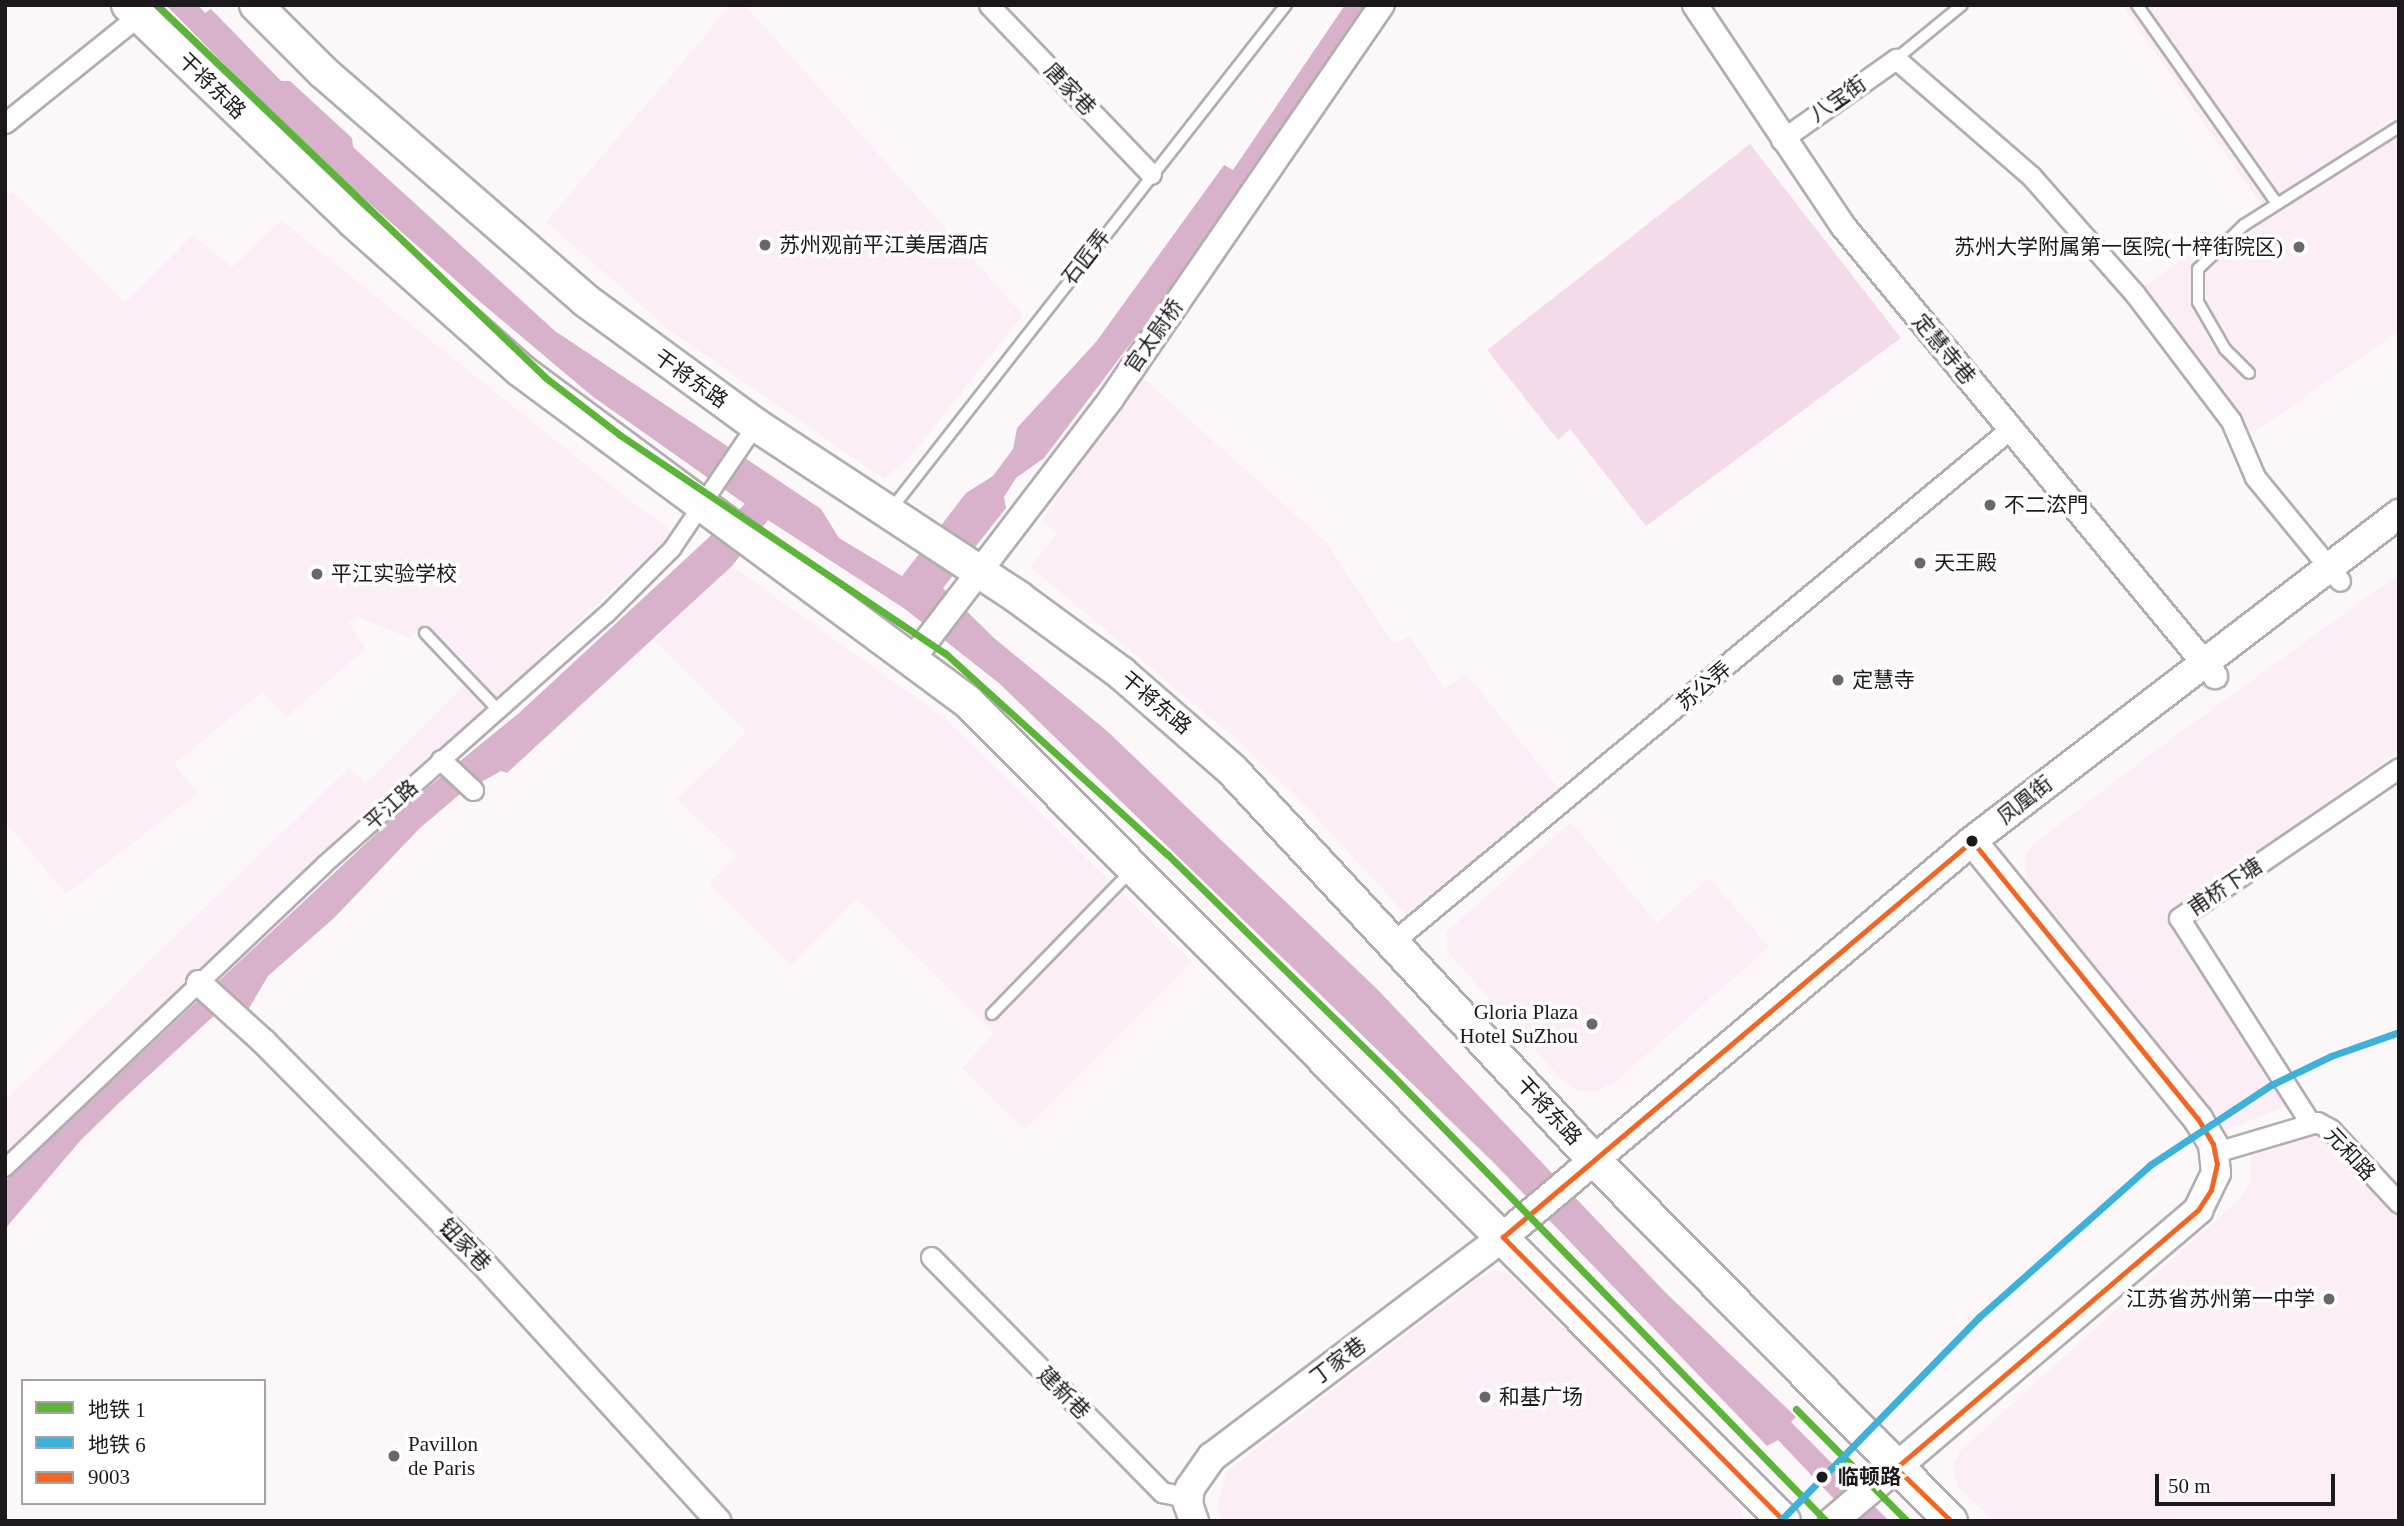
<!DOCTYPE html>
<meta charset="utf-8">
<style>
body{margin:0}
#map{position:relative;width:2404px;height:1526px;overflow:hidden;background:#fcf8fa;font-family:"Times New Roman","Noto Sans SC",serif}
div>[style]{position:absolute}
.built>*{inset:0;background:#fceef7}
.green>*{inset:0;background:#f3dbea}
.water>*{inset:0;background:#d8b1ca}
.roads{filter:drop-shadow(2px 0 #b2aeb0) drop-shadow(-2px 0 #b2aeb0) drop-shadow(0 2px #b2aeb0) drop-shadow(0 -2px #b2aeb0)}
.service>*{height:10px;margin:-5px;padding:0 5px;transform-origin:5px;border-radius:5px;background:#fffefe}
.pedestrian>*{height:16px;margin:-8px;padding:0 8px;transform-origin:8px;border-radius:8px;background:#fffefe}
.minor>*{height:19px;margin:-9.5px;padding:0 9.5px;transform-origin:9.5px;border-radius:9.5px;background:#fffefe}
.tertiary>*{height:24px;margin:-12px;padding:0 12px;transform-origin:12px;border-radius:12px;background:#fffefe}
.secondary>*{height:28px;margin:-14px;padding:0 14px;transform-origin:14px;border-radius:14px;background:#fffefe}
.primary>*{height:32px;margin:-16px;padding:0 16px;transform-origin:16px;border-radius:16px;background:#fffefe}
.bus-1>*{height:5px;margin:-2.5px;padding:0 2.5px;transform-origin:2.5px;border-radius:2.5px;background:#f26522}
.metro-1>*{height:7px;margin:-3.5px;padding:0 3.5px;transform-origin:3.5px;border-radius:3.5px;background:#5cb439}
.metro-2>*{height:7px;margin:-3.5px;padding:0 3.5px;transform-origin:3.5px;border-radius:3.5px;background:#3db1da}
.dots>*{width:19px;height:19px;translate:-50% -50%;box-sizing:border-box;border:4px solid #fff;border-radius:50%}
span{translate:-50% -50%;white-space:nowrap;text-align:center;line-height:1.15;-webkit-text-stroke:7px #fff;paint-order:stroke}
.street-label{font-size:21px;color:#1d181b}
.poi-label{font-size:21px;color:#1d181b}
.left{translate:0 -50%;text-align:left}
.right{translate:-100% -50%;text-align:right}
.stop-label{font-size:21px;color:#1d181b;font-weight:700}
.frame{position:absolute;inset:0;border:7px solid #1d181b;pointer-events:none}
.legend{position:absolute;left:21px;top:1379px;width:245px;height:126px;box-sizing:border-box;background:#fff;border:2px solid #a5a3a4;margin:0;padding:9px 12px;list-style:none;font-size:21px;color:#1d181b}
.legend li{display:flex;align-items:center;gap:14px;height:35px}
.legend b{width:35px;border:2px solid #a5a3a4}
.scale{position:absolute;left:2155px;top:1474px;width:180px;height:32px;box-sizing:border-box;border:4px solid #1d181b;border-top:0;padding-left:9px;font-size:21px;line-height:24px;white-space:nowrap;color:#1d181b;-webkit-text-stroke:5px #fff;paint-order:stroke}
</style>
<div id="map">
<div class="built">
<div style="clip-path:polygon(731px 5px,745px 5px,1023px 315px,909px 458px,884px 479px,672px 332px,546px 222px)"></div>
<div style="clip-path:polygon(2122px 5px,2399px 5px,2399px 331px,2253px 433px,2205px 390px,2138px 290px,2261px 205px)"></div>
<div style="clip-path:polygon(13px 192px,125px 303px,192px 235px,232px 267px,281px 220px,628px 499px,674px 532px,5px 1166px,5px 1101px,349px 768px,365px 784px,476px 673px,426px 623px,409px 638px,358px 617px,349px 623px,366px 649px,286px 717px,262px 692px,174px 764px,198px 793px,66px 894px,5px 821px,5px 197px)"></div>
<div style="clip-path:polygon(1140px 375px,1327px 543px,1393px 643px,1410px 636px,1444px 689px,1466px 674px,1559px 789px,1407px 916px,1305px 805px,1235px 738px,1030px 567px,1057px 533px,1042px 520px)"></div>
<div style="clip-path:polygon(732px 566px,947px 720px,1192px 962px,1025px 1130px,962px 1068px,994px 1033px,857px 898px,791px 966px,709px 883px,737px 856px,677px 799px,746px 732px,654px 640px)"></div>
<div style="clip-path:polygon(2399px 574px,2399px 751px,2166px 917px,2290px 1105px,2226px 1130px,2030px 895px,2024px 861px,2030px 847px,2156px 750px)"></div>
<div style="clip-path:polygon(1571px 822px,1657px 923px,1709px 878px,1769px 947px,1615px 1082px,1596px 1091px,1579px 1091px,1563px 1081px,1447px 951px,1446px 932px)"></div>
<div style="clip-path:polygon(2318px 1130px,2399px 1216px,2399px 1521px,1994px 1521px,1958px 1487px,1953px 1466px,1959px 1452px,2239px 1199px,2250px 1182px,2251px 1152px)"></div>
<div style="clip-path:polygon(1494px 1271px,1508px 1272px,1522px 1283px,1735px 1499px,1745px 1521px,1223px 1521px,1217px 1508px,1226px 1472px,1478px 1279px)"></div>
</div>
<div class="green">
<div style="clip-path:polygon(1750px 144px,1901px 338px,1646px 526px,1570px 429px,1558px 440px,1487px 350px)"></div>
</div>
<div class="water">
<div style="clip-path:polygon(166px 5px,198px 5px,205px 13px,211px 9px,281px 81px,290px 81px,352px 138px,353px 147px,555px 331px,821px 509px,839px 538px,902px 576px,966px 493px,993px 476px,1013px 449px,1017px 428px,1096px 342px,1224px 165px,1233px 170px,1345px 5px,1373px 5px,1137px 335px,1044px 458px,1016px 478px,1004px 497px,1006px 508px,943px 588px,994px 638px,1106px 730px,1377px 989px,1665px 1292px,1796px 1417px,1791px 1422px,1889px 1521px,1855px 1521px,1778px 1440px,1767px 1446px,1494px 1163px,1000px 684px,905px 609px,768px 520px,732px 566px,507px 773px,501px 771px,460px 794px,420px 828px,334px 918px,268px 976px,248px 1010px,243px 1012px,229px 1002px,121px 1101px,81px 1140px,5px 1229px,5px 1181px,410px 802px,519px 713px,745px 504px,592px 396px,478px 300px,297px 139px)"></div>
</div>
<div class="roads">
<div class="service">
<div style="left:2137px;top:5px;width:241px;rotate:54.8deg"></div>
<div style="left:1896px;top:59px;width:85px;rotate:-39.3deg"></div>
<div style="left:2249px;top:373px;width:34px;rotate:-135deg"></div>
<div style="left:2225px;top:349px;width:54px;rotate:-119.9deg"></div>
<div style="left:2198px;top:302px;width:33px;rotate:-90deg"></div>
<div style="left:2198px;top:269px;width:64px;rotate:-43.7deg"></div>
<div style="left:2244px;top:225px;width:183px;rotate:-32.3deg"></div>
<div style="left:892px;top:508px;width:639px;rotate:-51.93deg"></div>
<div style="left:425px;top:633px;width:106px;rotate:46.5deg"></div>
<div style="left:992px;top:1014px;width:198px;rotate:-45.8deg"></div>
</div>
<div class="pedestrian">
<div style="left:5px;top:1168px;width:440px;rotate:-43.5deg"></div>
<div style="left:324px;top:865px;width:378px;rotate:-41.6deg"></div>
<div style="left:607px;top:614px;width:92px;rotate:-45deg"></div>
<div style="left:672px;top:549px;width:150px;rotate:-55.9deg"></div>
</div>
<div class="minor">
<div style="left:989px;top:5px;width:234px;rotate:46.2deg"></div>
<div style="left:5px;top:123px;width:171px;rotate:-38.8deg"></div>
<div style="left:1781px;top:140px;width:141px;rotate:-35.2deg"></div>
<div style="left:1896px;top:59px;width:179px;rotate:40.9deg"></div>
<div style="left:2031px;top:176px;width:157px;rotate:48.6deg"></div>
<div style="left:2135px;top:294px;width:159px;rotate:52.9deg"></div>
<div style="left:2231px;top:421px;width:61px;rotate:66.8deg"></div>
<div style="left:2255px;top:477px;width:134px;rotate:50.7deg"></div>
<div style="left:441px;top:760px;width:44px;rotate:43.2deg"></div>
<div style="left:1395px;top:940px;width:800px;rotate:-39.72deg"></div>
<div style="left:2309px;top:1121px;width:241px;rotate:-122.6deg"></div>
<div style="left:2179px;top:918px;width:266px;rotate:-34.3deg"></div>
<div style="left:2216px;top:1152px;width:105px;rotate:-16.5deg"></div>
<div style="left:2317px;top:1122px;width:15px;rotate:28deg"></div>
<div style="left:2330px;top:1129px;width:101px;rotate:47deg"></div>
<div style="left:931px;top:1257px;width:330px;rotate:45.5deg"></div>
<div style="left:1162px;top:1492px;width:27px;rotate:13deg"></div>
</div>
<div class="tertiary">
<div style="left:1695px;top:5px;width:266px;rotate:56.2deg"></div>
<div style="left:1843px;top:226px;width:584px;rotate:50.42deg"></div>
<div style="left:914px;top:657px;width:325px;rotate:-52.6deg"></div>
<div style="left:1111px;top:399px;width:478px;rotate:-55.5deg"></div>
<div style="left:199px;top:983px;width:88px;rotate:42.2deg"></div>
<div style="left:264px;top:1042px;width:308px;rotate:45.3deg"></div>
<div style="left:481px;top:1261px;width:352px;rotate:47.6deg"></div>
</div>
<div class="secondary">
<div style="left:1194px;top:1521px;width:18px;rotate:-109deg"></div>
<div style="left:1188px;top:1504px;width:16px;rotate:-83deg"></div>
<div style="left:1190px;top:1488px;width:38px;rotate:-55deg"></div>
<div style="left:1212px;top:1457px;width:365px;rotate:-37.1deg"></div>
<div style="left:1503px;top:1237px;width:614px;rotate:-40.18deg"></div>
<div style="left:1972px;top:841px;width:538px;rotate:-37.45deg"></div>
<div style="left:1833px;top:1521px;width:480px;rotate:-40.4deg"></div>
<div style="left:2198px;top:1210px;width:41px;rotate:-64.1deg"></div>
<div style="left:2216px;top:1173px;width:29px;rotate:-96deg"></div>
<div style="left:2213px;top:1144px;width:29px;rotate:-121deg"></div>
<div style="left:2198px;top:1119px;width:358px;rotate:-129.1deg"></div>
</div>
<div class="primary">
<div style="left:128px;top:5px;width:312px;rotate:43.8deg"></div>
<div style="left:353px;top:221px;width:224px;rotate:41.7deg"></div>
<div style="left:520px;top:370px;width:558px;rotate:36.54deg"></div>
<div style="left:968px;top:702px;width:1156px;rotate:45.11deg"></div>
<div style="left:256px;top:5px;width:95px;rotate:45deg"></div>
<div style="left:323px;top:72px;width:347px;rotate:41deg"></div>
<div style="left:585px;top:300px;width:212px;rotate:36.2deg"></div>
<div style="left:756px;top:425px;width:315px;rotate:33.3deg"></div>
<div style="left:1019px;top:598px;width:127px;rotate:36.3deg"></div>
<div style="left:1121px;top:673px;width:147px;rotate:41.1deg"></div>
<div style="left:1232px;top:770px;width:531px;rotate:47.14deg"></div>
<div style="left:1593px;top:1159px;width:509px;rotate:45.32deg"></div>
</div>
</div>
<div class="bus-1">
<div style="left:1784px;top:1521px;width:400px;rotate:-134.7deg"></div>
<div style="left:1503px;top:1237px;width:614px;rotate:-40.18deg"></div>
<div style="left:1972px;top:841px;width:358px;rotate:50.9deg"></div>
<div style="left:2198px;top:1119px;width:29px;rotate:59deg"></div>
<div style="left:2213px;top:1144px;width:20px;rotate:79deg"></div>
<div style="left:2217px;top:1164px;width:27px;rotate:103deg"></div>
<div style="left:2211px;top:1190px;width:24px;rotate:123deg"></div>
<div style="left:2198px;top:1210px;width:397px;rotate:139.5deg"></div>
<div style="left:1896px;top:1468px;width:76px;rotate:43.9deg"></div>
</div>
<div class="metro-1">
<div style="left:157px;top:5px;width:539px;rotate:43.8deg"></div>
<div style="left:546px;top:378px;width:93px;rotate:37.6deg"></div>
<div style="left:620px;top:435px;width:391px;rotate:33.9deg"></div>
<div style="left:945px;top:653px;width:299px;rotate:42.2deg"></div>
<div style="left:1167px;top:854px;width:313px;rotate:44.5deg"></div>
<div style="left:1390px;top:1073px;width:625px;rotate:45.78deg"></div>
<div style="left:1796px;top:1409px;width:158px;rotate:45.3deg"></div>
</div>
<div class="metro-2">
<div style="left:1780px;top:1521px;width:285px;rotate:-45.7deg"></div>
<div style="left:1979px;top:1317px;width:229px;rotate:-41.6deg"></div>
<div style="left:2150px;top:1165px;width:145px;rotate:-33.5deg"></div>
<div style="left:2271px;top:1085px;width:67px;rotate:-25.8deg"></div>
<div style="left:2331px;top:1056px;width:72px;rotate:-19.4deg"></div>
</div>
<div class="dots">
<div style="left:765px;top:245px;background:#6b6669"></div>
<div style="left:2299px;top:247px;background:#6b6669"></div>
<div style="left:1990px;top:505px;background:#6b6669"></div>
<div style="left:1920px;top:563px;background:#6b6669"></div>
<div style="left:317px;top:574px;background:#6b6669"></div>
<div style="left:1838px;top:680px;background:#6b6669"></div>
<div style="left:1972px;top:841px;background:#1d181b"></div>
<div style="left:1592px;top:1024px;background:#6b6669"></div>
<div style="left:2329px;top:1299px;background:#6b6669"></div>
<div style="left:1485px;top:1397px;background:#6b6669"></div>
<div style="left:394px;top:1456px;background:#6b6669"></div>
<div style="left:1822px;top:1477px;background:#1d181b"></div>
</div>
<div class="street-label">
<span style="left:212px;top:86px;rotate:44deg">干将东路</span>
<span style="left:1070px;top:89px;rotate:46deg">唐家巷</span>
<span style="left:1838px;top:99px;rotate:-35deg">八宝街</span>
<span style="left:1086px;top:257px;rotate:-52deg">石匠弄</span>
<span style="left:1154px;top:336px;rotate:-55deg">官太尉桥</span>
<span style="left:1944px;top:349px;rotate:50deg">定慧寺巷</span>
<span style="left:691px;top:379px;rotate:35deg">干将东路</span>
<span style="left:1704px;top:686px;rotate:-40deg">苏公弄</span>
<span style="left:1156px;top:703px;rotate:40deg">干将东路</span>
<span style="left:2025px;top:800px;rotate:-38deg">凤凰街</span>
<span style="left:391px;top:805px;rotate:-42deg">平江路</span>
<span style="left:2225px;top:887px;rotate:-34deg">甫桥下塘</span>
<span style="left:1549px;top:1111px;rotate:47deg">干将东路</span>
<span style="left:2350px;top:1154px;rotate:47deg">元和路</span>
<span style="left:465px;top:1245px;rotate:46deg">钮家巷</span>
<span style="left:1338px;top:1361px;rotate:-37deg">丁家巷</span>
<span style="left:1064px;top:1393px;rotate:45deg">建新巷</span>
</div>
<div class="poi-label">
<span class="left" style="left:779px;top:245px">苏州观前平江美居酒店</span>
<span class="right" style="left:2283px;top:247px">苏州大学附属第一医院(十梓街院区)</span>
<span class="left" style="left:2004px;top:505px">不二㳒門</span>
<span class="left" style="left:1934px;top:563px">天王殿</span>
<span class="left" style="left:331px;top:574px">平江实验学校</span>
<span class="left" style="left:1852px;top:680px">定慧寺</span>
<span class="right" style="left:1578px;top:1024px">Gloria Plaza<br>Hotel SuZhou</span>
<span class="right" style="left:2315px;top:1299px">江苏省苏州第一中学</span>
<span class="left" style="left:1499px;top:1397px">和基广场</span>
<span class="left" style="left:408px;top:1456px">Pavillon<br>de Paris</span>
</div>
<div class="stop-label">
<span class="left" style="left:1838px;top:1477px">临顿路</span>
</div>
<div class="frame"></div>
<ul class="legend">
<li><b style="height:9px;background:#5cb439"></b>地铁 1</li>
<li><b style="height:9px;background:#3db1da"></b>地铁 6</li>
<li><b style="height:9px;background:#f26522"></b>9003</li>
</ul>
<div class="scale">50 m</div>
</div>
